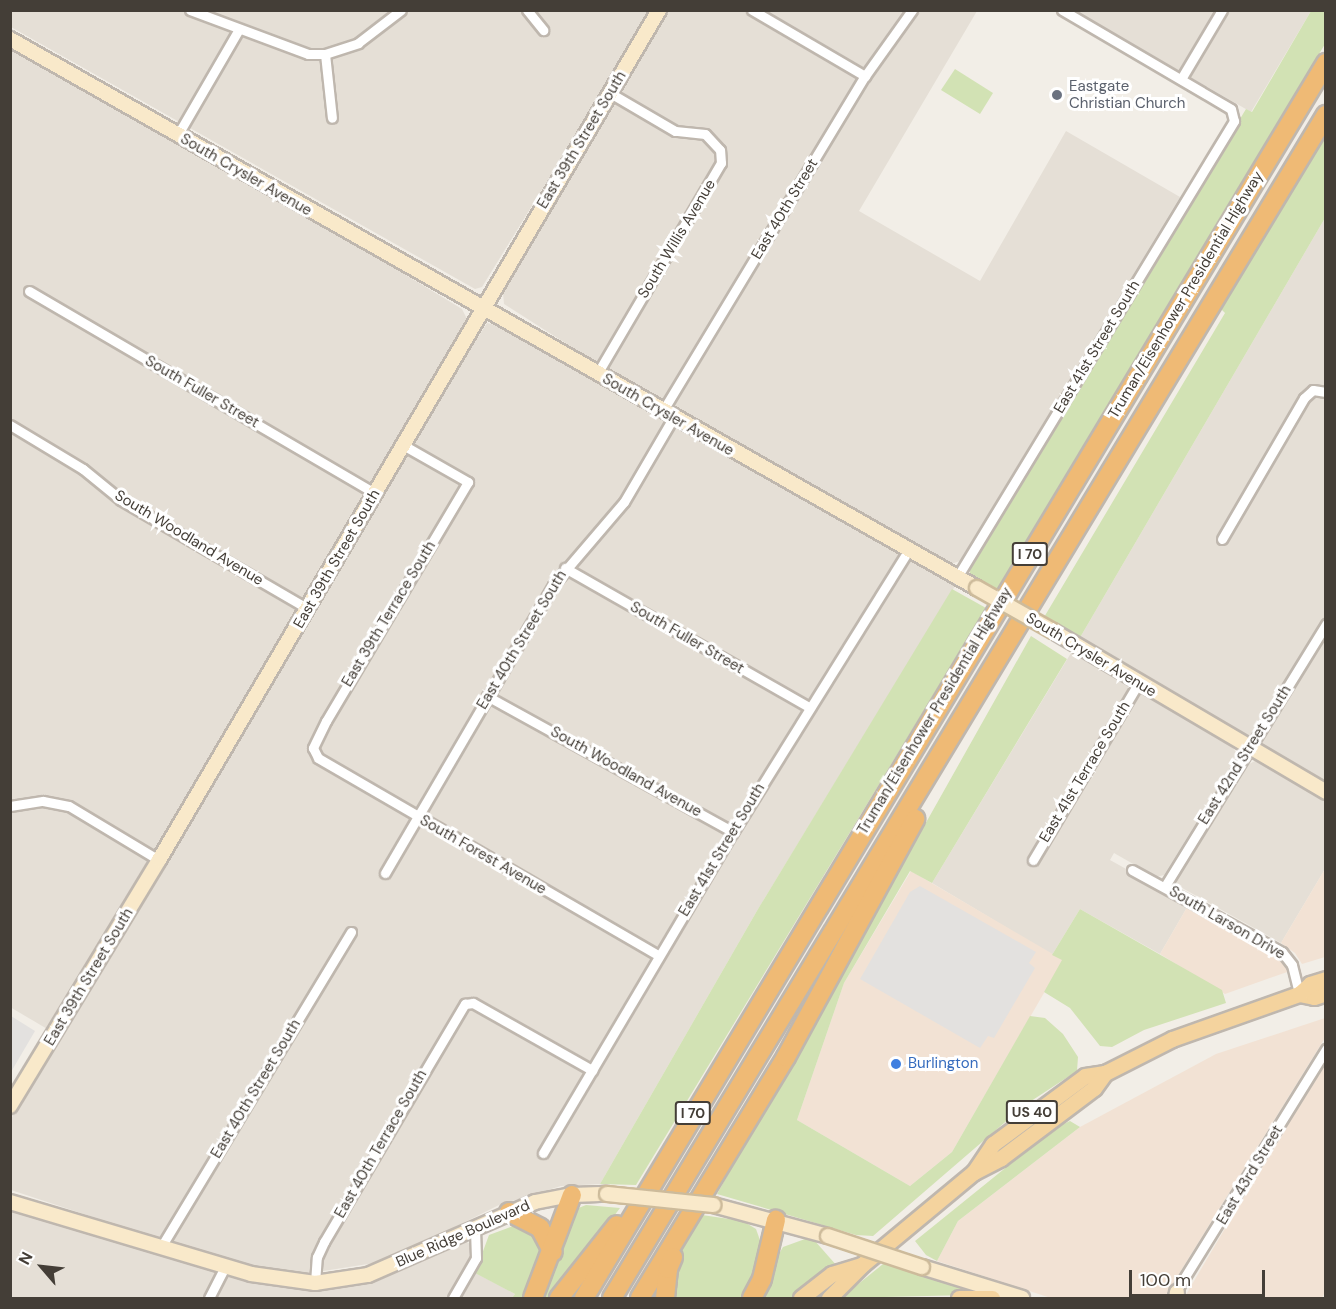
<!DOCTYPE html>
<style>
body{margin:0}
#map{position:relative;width:1336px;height:1309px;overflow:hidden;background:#f2eee7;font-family:"DM Sans",sans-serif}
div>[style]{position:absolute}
.residential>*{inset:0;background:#e5dfd6}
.commercial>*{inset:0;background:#f2e2d4}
.green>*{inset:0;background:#d2e2b4}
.parking>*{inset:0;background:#e3e1df}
.roads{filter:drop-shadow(2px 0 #bfb7ae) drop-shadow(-2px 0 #bfb7ae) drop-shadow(0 2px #bfb7ae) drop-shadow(0 -2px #bfb7ae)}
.street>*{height:9px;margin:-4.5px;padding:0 4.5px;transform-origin:4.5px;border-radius:4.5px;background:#fff}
.secondary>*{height:14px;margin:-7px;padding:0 7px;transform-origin:7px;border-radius:7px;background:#f9e9ca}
.primary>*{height:15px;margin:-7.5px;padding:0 7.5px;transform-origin:7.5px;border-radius:7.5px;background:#f4d39e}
.highway>*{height:18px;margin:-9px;padding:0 9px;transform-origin:9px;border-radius:9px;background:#efba75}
.bridges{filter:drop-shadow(2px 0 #cdbb9b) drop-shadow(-2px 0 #cdbb9b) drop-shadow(0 2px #cdbb9b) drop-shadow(0 -2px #cdbb9b)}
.secondary-bridge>*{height:14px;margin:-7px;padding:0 7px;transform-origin:7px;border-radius:7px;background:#f9e9ca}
.dots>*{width:16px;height:16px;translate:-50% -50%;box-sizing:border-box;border:3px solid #fff;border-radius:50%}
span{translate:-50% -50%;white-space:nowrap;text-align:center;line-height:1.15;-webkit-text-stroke:6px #fff;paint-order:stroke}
.shield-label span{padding:2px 4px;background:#fff;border:2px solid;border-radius:4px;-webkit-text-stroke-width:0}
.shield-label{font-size:14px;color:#443e37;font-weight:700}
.worship-label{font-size:15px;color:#5b616d}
.left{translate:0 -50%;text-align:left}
.street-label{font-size:15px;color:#443e37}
.shop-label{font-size:15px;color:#366cbe}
.frame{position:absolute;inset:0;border:12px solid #443e37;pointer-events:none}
.north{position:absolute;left:12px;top:1237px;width:60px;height:60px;-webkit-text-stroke:4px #fff;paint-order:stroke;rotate:298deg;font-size:16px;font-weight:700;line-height:24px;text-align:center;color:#443e37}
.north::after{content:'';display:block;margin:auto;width:21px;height:27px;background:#443e37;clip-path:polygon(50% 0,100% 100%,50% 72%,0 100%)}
.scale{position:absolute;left:1129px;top:1270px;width:136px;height:27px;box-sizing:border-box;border:3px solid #443e37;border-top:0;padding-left:8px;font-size:18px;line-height:21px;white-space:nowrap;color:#443e37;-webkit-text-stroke:4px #fff;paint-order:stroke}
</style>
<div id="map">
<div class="residential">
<div style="clip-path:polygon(11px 10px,652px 11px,482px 287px,475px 289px,11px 27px)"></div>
<div style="clip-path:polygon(669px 11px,977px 11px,859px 211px,980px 281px,1066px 131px,1180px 197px,960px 561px,951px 564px,724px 438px,606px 369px,504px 304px,503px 293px)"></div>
<div style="clip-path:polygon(1075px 11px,1311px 11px,1251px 112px)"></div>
<div style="clip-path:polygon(10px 46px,368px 252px,462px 309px,467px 319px,49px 1030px,10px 1007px)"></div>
<div style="clip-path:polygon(1325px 218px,1325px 782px,1078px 641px)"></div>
<div style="clip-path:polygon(487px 323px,502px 327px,955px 586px,758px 909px,600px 1184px,561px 1186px,499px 1205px,387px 1261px,298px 1275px,232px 1263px,11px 1190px,11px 1119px,400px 459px)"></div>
<div style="clip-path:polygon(1071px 653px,1230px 744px,1238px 755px,1164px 875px,1156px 877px,1114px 853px,1110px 860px,1189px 904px,1160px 954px,1080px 909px,1052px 955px,932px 883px)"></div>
<div style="clip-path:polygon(1257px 760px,1325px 801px,1325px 869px,1281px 943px,1175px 884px,1178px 873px,1245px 766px)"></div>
<div style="clip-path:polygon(10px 1209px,241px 1278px,306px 1289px,360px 1284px,465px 1241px,472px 1245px,473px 1251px,466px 1268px,515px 1294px,512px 1298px,11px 1298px)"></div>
</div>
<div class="commercial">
<div style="clip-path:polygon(1325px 869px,1325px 957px,1302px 964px,1295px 953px,1281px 943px)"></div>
<div style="clip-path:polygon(911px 871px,1063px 960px,952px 1152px,910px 1186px,797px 1120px,844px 983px)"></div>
<div style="clip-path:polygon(1189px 904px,1262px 944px,1282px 958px,1290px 971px,1225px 994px,1160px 954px)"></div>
<div style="clip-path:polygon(1325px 1018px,1325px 1038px,1164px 1298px,1051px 1298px,937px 1261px,958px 1221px,1080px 1127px,1216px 1054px)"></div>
<div style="clip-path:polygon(1325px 1059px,1325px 1292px,1322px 1298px,1184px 1298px)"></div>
</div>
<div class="green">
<div style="clip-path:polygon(1311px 11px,1325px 11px,1325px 44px,996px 593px,970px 577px,970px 567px,1246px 109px,1252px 112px)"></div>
<div style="clip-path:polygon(955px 69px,993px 93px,980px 114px,941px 90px)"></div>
<div style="clip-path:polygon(1325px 134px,1325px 218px,1078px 641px,1043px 619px,1225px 313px,1221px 309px)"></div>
<div style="clip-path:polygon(952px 589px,986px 608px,636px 1185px,600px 1184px,758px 909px)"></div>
<div style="clip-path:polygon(1031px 636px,1067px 659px,932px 883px,910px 871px,844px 983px,797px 1120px,910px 1186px,952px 1152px,1030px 1016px,1045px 1018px,1063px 1034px,1078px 1057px,1077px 1071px,1025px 1105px,873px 1236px,856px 1235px,717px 1194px)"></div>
<div style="clip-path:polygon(1080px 909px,1222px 990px,1226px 1003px,1144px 1030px,1112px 1047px,1100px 1046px,1070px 1008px,1044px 992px,1062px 960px,1052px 955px)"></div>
<div style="clip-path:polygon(1070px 1121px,1080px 1127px,958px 1221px,937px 1261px,926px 1255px,915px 1241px,1055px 1128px)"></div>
<div style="clip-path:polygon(586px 1205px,620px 1208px,553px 1298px,540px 1298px,576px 1209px)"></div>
<div style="clip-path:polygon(702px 1215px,743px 1221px,756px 1229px,762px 1246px,755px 1278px,743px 1298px,675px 1298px,674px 1277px,682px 1249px)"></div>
<div style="clip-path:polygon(513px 1226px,531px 1231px,543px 1256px,526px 1298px,512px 1298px,515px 1294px,475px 1273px,489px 1235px)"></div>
<div style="clip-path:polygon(805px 1239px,815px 1241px,837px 1266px,793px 1298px,753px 1298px,783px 1247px)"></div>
<div style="clip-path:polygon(888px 1260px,971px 1291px,970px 1295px,841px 1298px)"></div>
</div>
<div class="parking">
<div style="clip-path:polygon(920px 886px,1036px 952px,1029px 963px,1035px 968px,994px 1038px,988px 1036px,980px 1048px,860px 979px,910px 892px)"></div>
<div style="clip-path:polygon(11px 1016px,35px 1031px,11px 1072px)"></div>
</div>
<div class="roads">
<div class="street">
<div style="left:190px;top:10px;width:126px;rotate:20.4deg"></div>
<div style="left:308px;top:54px;width:17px"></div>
<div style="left:325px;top:54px;width:35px;rotate:-18deg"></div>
<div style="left:358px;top:43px;width:54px;rotate:-37.5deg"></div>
<div style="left:527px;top:10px;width:26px;rotate:51deg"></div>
<div style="left:752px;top:10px;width:131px;rotate:30.3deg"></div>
<div style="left:325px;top:54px;width:64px;rotate:83.8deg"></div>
<div style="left:1181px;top:79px;width:80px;rotate:-59.3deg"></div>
<div style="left:177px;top:136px;width:124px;rotate:-59.9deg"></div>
<div style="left:29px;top:291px;width:401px;rotate:30.3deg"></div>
<div style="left:597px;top:374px;width:245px;rotate:-59.6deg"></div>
<div style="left:721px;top:163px;width:13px;rotate:-94deg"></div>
<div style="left:720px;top:150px;width:22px;rotate:-133deg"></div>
<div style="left:705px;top:134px;width:30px;rotate:-174deg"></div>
<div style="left:675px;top:131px;width:75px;rotate:-149.7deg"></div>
<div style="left:662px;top:412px;width:393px;rotate:-58.9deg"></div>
<div style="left:865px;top:76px;width:81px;rotate:-54.5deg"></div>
<div style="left:10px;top:425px;width:85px;rotate:31.1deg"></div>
<div style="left:83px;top:469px;width:49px;rotate:39.2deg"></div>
<div style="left:121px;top:500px;width:216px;rotate:30.2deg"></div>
<div style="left:403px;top:445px;width:75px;rotate:29.6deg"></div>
<div style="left:468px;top:482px;width:278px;rotate:120.7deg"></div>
<div style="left:326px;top:721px;width:30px;rotate:116deg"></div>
<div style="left:313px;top:748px;width:11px;rotate:63deg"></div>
<div style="left:318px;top:758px;width:394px;rotate:30.1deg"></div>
<div style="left:1222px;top:539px;width:163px;rotate:-59.8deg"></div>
<div style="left:1304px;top:398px;width:12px;rotate:-42deg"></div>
<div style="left:1313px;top:390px;width:13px;rotate:9deg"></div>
<div style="left:565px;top:568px;width:281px;rotate:29.7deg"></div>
<div style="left:956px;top:579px;width:536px;rotate:-58.74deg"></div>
<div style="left:1234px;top:121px;width:12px;rotate:-104deg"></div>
<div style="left:1231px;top:109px;width:196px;rotate:-149.6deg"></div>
<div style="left:487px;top:696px;width:281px;rotate:28.9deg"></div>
<div style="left:10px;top:806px;width:33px;rotate:-9deg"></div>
<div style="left:43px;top:801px;width:26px;rotate:11deg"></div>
<div style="left:69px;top:806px;width:105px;rotate:31deg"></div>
<div style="left:1033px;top:860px;width:205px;rotate:-59.2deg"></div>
<div style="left:1132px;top:870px;width:171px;rotate:28.7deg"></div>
<div style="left:1282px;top:952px;width:16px;rotate:52deg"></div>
<div style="left:1292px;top:965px;width:30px;rotate:76deg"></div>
<div style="left:385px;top:873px;width:333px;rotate:-59.7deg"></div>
<div style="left:553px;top:585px;width:109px;rotate:-49.5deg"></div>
<div style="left:624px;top:502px;width:97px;rotate:-59.7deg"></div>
<div style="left:1165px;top:886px;width:308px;rotate:-58.4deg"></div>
<div style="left:543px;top:1153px;width:373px;rotate:-59.4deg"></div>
<div style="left:733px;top:832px;width:330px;rotate:-58.1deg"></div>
<div style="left:161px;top:1247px;width:368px;rotate:-58.9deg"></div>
<div style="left:315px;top:1283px;width:26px;rotate:-86deg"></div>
<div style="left:317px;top:1257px;width:17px;rotate:-65deg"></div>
<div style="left:324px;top:1242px;width:277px;rotate:-59.4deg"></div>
<div style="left:465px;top:1004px;width:8px;rotate:-7deg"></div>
<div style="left:473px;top:1003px;width:137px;rotate:29.4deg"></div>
<div style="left:1173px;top:1296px;width:291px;rotate:-58.2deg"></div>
<div style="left:209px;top:1298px;width:36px;rotate:-63deg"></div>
<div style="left:453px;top:1298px;width:46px;rotate:-60.1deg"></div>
<div style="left:476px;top:1258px;width:30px;rotate:-92deg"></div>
</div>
<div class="secondary">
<div style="left:10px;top:39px;width:1112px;rotate:29.59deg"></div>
<div style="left:1053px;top:631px;width:317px;rotate:30.5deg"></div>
<div style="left:10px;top:1106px;width:288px;rotate:-58.8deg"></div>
<div style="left:159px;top:860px;width:986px;rotate:-59.53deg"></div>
<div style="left:10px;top:1202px;width:252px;rotate:16.6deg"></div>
<div style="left:251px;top:1274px;width:65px;rotate:8deg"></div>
<div style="left:315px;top:1283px;width:54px;rotate:-8.6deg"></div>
<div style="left:368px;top:1275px;width:182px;rotate:-23.6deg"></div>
<div style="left:535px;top:1202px;width:38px;rotate:-11deg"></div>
<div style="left:572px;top:1195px;width:35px;rotate:-2deg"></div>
<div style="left:713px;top:1205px;width:119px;rotate:15.1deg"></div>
<div style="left:922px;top:1267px;width:105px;rotate:17.2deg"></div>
<div style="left:1176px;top:1298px;width:6px;rotate:-81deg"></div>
</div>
<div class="primary">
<div style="left:1299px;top:994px;width:15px;rotate:11deg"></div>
<div style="left:1314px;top:997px;width:13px;rotate:-18deg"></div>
<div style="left:974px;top:1172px;width:34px;rotate:-56deg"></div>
<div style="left:993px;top:1144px;width:114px;rotate:-36.5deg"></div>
<div style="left:1085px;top:1076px;width:20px;rotate:-9deg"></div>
<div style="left:1105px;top:1073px;width:75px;rotate:-26.9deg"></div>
<div style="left:1172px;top:1039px;width:135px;rotate:-19.5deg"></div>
<div style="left:1299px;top:994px;width:15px;rotate:-42deg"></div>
<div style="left:1310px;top:984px;width:17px;rotate:-17deg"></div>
<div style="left:801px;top:1298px;width:39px;rotate:-38deg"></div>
<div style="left:832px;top:1274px;width:30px;rotate:-17deg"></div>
<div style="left:829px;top:1298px;width:48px;rotate:-45deg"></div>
<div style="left:863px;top:1264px;width:144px;rotate:-39.7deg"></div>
<div style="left:974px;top:1172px;width:30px;rotate:-27deg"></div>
<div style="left:1001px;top:1158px;width:116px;rotate:-37deg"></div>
<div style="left:1094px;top:1088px;width:19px;rotate:-54deg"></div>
<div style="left:959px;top:1298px;width:33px"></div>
</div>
<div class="highway">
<div style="left:509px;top:1212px;width:35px;rotate:27deg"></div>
<div style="left:540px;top:1228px;width:27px;rotate:62deg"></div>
<div style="left:533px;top:1298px;width:110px;rotate:-69.3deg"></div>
<div style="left:559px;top:1298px;width:93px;rotate:-51.5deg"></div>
<div style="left:584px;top:1298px;width:1441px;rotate:-59deg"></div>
<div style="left:612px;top:1298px;width:1382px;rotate:-58.89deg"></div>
<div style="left:640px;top:1298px;width:282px;rotate:-58.8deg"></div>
<div style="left:786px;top:1057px;width:271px;rotate:-61.5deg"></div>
<div style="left:665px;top:1298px;width:29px;rotate:-84deg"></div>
<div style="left:668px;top:1269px;width:13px;rotate:-67deg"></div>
<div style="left:752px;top:1298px;width:21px;rotate:-62deg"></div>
<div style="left:762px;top:1279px;width:61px;rotate:-76.7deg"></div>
</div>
</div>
<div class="bridges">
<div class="secondary-bridge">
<div style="left:977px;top:588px;width:87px;rotate:29.5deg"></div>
<div style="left:607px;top:1194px;width:107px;rotate:5.9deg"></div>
<div style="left:828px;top:1236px;width:99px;rotate:18.3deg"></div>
</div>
</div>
<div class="dots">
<div style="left:1057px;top:95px;background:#6b7280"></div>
<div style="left:896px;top:1064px;background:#3f7fe0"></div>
</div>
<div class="shield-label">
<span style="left:1030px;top:554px">I 70</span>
<span style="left:1032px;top:1112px">US 40</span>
<span style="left:693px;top:1113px">I 70</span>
</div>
<div class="worship-label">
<span class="left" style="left:1069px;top:95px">Eastgate<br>Christian Church</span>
</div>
<div class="street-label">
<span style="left:582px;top:140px;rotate:-59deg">East 39th Street South</span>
<span style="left:246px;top:175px;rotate:30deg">South Crysler Avenue</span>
<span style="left:785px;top:209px;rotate:-59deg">East 40th Street</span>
<span style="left:677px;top:239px;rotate:-59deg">South Willis Avenue</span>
<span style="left:1186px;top:295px;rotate:-59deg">Truman/Eisenhower Presidential Highway</span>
<span style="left:1097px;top:347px;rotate:-59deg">East 41st Street South</span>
<span style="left:202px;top:392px;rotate:30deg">South Fuller Street</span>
<span style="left:668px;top:415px;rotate:30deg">South Crysler Avenue</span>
<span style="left:189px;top:538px;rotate:31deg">South Woodland Avenue</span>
<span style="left:337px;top:559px;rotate:-60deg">East 39th Street South</span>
<span style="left:389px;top:614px;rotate:-59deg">East 39th Terrace South</span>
<span style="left:687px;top:638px;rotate:30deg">South Fuller Street</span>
<span style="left:522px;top:640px;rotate:-59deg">East 40th Street South</span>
<span style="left:1091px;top:655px;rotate:31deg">South Crysler Avenue</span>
<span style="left:935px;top:711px;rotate:-59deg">Truman/Eisenhower Presidential Highway</span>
<span style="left:1245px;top:755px;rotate:-58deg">East 42nd Street South</span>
<span style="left:626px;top:772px;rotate:29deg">South Woodland Avenue</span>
<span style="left:1085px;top:772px;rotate:-59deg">East 41st Terrace South</span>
<span style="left:722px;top:850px;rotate:-59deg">East 41st Street South</span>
<span style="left:483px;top:855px;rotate:30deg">South Forest Avenue</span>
<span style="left:1227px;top:923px;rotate:30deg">South Larson Drive</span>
<span style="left:89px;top:977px;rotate:-59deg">East 39th Street South</span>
<span style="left:256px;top:1089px;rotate:-59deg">East 40th Street South</span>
<span style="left:381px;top:1144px;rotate:-60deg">East 40th Terrace South</span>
<span style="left:1250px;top:1175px;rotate:-59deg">East 43rd Street</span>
<span style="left:463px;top:1234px;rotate:-24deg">Blue Ridge Boulevard</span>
</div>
<div class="shop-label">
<span class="left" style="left:908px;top:1064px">Burlington</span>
</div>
<div class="frame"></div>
<div class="north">N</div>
<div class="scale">100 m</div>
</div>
